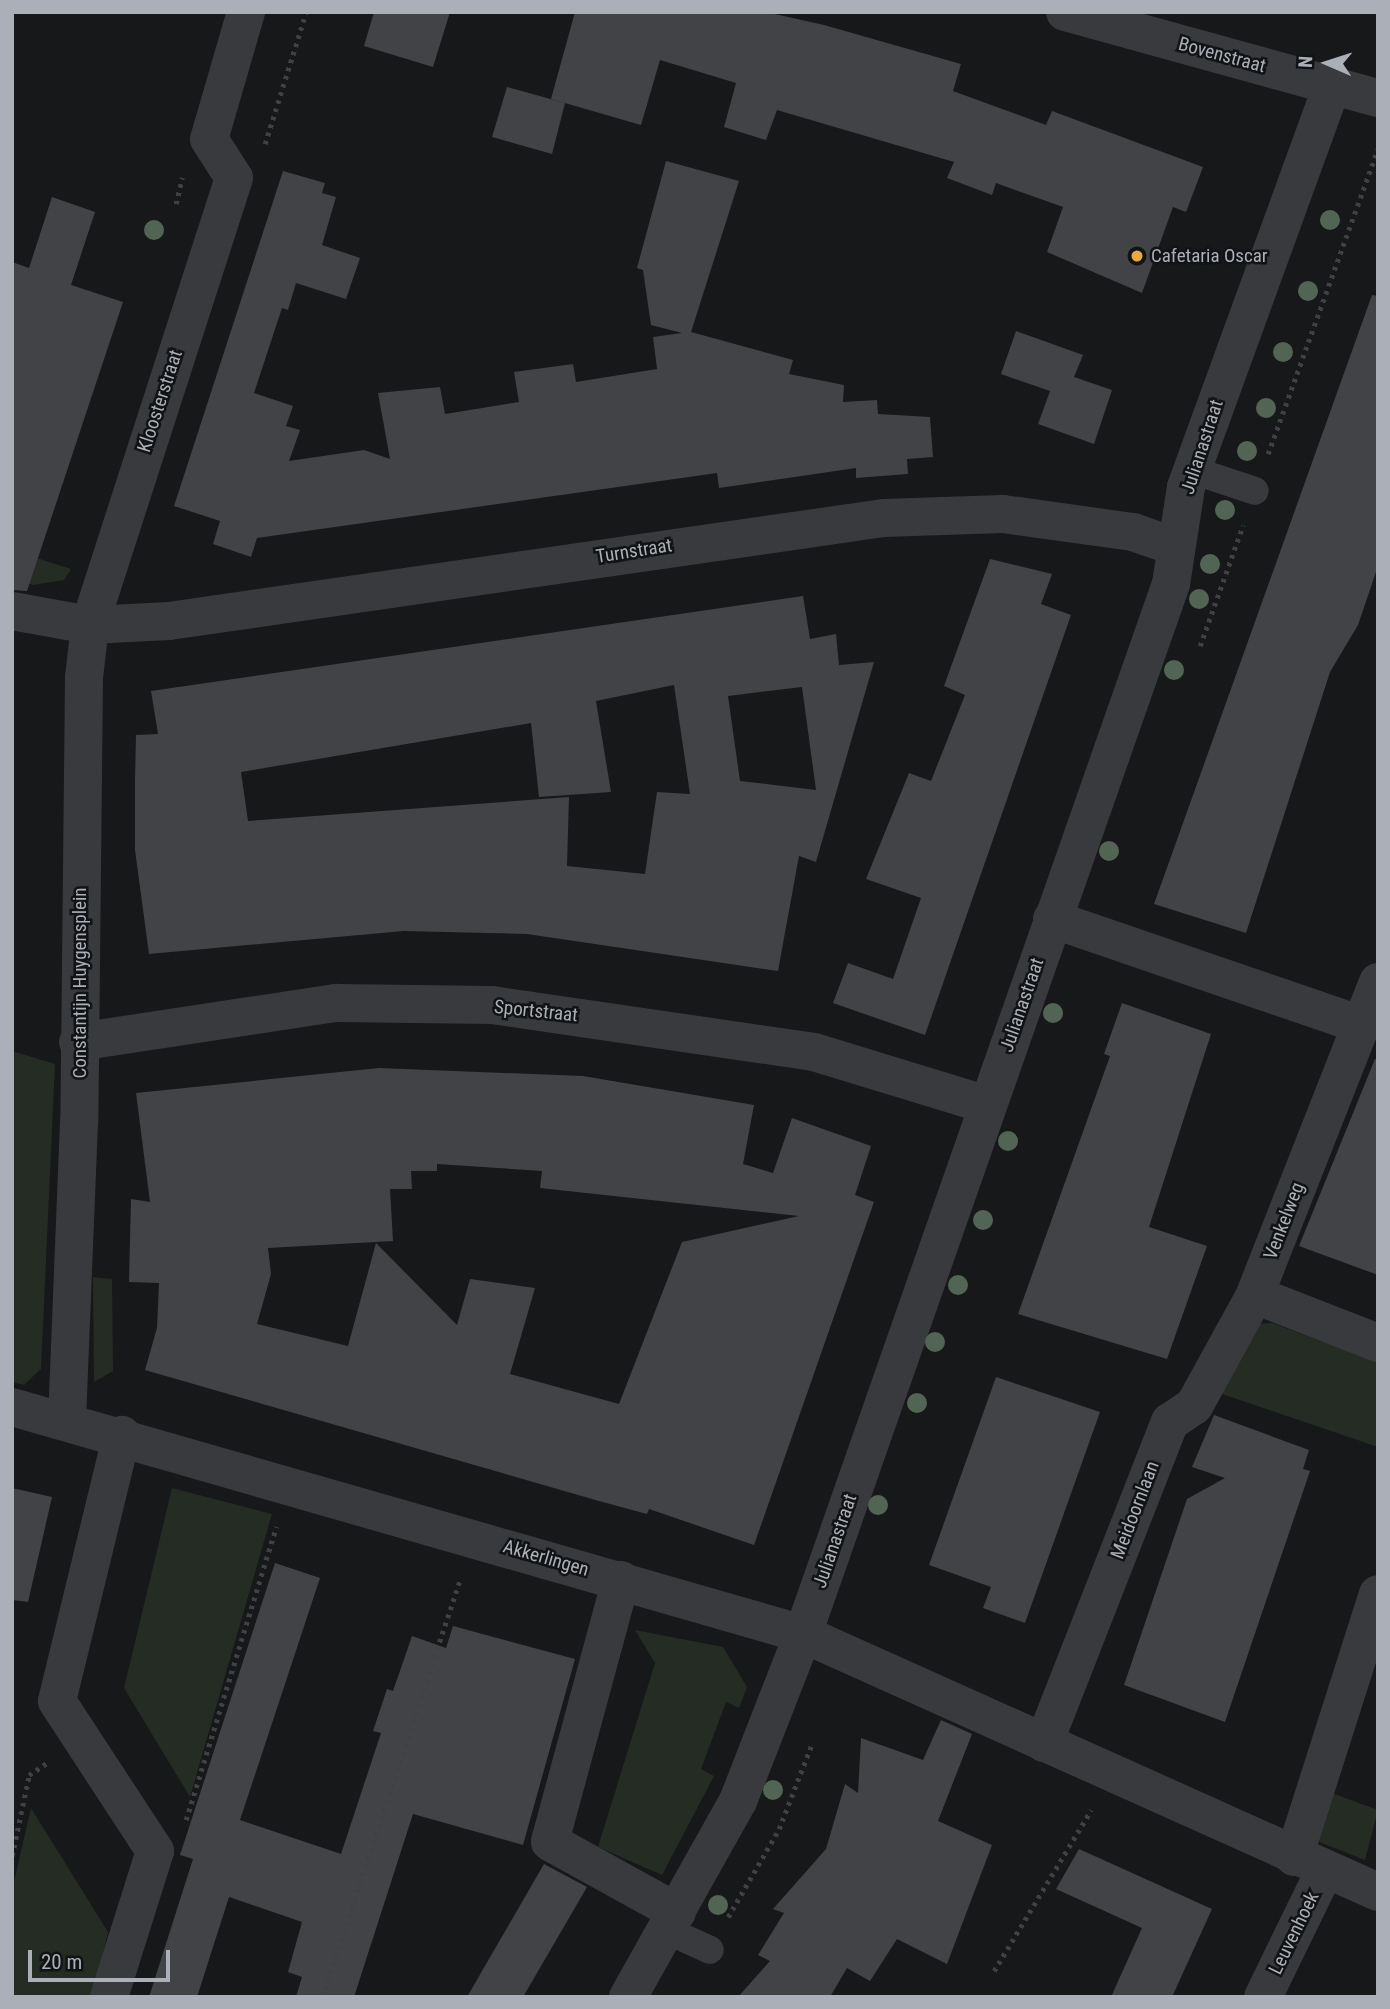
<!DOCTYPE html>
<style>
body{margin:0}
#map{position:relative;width:1390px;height:2009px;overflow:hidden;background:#171819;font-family:"Roboto Condensed",sans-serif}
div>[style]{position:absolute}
.green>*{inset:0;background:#242c24}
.building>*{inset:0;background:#424346}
.path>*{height:4.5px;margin-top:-2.25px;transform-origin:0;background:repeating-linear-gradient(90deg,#3f4145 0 3.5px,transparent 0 8.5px)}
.service>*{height:28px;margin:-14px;padding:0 14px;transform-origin:14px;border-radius:14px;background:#393a3e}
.minor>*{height:38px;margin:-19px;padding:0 19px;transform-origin:19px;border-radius:19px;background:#393a3e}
.trees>*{width:20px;height:20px;margin:-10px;border-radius:50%;background:#526453}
.dots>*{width:19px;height:19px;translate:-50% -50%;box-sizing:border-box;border:4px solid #121314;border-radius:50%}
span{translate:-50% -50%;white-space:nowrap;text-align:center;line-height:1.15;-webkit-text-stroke:5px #121314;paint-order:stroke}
.street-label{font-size:19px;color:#aaafb8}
.poi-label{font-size:19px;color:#aaafb8}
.left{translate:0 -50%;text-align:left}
.frame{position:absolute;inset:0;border:14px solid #aaafb8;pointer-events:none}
.north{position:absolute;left:1292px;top:28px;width:70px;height:70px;-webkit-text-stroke:5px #121314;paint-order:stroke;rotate:273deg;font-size:19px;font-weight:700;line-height:28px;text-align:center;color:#aaafb8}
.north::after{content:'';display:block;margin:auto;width:24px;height:32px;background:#aaafb8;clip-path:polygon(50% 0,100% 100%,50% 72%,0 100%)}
.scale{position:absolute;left:28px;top:1950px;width:142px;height:32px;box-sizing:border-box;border:4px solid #aaafb8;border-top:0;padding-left:9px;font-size:21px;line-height:24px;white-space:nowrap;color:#aaafb8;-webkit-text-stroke:5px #121314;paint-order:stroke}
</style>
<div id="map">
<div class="green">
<div style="clip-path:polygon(12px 550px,71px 569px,64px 580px,33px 585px,12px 578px)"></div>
<div style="clip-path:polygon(12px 1051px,55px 1064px,41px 1369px,24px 1385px,12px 1382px)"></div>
<div style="clip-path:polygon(93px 1277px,112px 1279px,113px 1371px,94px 1382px)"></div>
<div style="clip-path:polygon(1272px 1323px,1378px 1362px,1378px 1447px,1219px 1393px,1257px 1324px)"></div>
<div style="clip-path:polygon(172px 1488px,272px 1514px,190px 1797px,124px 1688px)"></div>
<div style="clip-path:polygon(635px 1630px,723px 1647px,747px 1687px,739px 1708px,726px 1702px,701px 1769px,714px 1776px,662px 1875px,598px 1847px,655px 1663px)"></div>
<div style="clip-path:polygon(1329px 1792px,1378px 1810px,1365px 1860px,1314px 1840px)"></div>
<div style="clip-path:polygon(31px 1808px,108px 1932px,94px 1997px,12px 1997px,12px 1890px)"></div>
</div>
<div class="building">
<div style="clip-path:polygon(374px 12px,450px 12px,433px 67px,364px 46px)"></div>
<div style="clip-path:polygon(575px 12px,766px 12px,824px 25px,961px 64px,953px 91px,1046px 125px,1052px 111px,1203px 167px,1186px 212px,1173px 207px,1142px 293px,1047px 252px,1063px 207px,996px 183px,992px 195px,947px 178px,954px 162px,777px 110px,766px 140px,724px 127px,736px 83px,660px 60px,641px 125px,551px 99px)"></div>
<div style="clip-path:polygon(507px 87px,565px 103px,552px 154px,492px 137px)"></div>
<div style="clip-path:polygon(666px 161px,739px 181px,691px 332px,793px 360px,789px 374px,844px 385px,843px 402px,877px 400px,878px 414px,930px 417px,933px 457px,907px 459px,908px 474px,856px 478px,856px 468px,719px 488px,717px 473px,257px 538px,251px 557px,213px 544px,220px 521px,174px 506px,283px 171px,325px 183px,322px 193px,336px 197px,322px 245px,360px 258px,346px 299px,296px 283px,288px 310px,282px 308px,254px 393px,293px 406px,286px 426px,300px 430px,289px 461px,364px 450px,390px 459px,378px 393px,440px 387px,445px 414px,519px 402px,514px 372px,573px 364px,576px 382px,657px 369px,653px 337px,682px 333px,651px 325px,643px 270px,637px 268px)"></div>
<div style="clip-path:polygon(52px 197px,95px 212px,71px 285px,123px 302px,27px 591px,12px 590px,12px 262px,29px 268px)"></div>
<div style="clip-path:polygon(1372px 295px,1378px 296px,1378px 566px,1358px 625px,1330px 672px,1246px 933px,1154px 904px)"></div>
<div style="clip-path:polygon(1016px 331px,1083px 355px,1074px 377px,1112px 390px,1094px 444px,1038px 424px,1050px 391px,1001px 374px)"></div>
<div style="clip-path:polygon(990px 559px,1052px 574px,1041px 604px,1071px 615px,925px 1035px,833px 1003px,848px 963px,893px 979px,921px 898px,866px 879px,909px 773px,931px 781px,965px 695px,944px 686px)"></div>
<div style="clip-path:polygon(evenodd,803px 596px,810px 639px,836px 634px,839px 665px,874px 662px,816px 862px,799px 856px,778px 971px,527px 934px,404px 931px,149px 954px,135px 850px,135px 780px,136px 735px,158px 734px,151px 691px,803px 596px,674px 685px,690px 794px,657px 792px,645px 874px,567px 866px,569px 797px,248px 821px,241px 772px,531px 723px,539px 797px,611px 792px,596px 701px,674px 685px,803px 596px,802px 687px,816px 790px,740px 781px,728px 696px,802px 687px)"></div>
<div style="clip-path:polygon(1122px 1003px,1211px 1034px,1149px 1227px,1207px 1246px,1167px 1359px,1018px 1314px,1110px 1056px,1104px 1054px)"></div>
<div style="clip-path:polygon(1375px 1059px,1378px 1060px,1378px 1275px,1299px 1246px)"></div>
<div style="clip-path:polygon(evenodd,379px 1068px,583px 1076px,754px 1105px,743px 1164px,773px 1173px,792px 1118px,871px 1146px,855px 1195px,874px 1202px,754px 1545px,649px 1509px,647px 1514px,599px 1501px,145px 1370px,157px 1328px,159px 1283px,129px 1282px,131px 1199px,150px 1202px,136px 1093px,379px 1068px,437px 1164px,542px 1171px,540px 1188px,799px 1216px,682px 1242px,619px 1404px,510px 1374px,535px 1288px,470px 1279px,457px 1325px,376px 1243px,348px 1346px,257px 1324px,271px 1274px,268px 1248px,393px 1241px,390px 1189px,412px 1189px,411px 1171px,437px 1171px,437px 1164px)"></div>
<div style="clip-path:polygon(996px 1377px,1100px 1412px,1025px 1623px,983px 1608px,991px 1587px,929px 1565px)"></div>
<div style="clip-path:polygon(1214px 1415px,1309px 1450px,1303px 1469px,1310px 1471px,1225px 1722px,1124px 1685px,1187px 1499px,1225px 1478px,1192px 1467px)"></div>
<div style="clip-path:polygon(12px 1488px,52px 1497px,28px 1602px,12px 1600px)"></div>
<div style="clip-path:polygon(275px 1563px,320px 1578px,240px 1820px,341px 1854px,381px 1733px,373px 1731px,387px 1689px,393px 1691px,412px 1636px,446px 1648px,453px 1626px,575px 1659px,523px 1845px,413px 1814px,354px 1997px,296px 1997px,302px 1977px,288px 1972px,302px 1922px,229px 1897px,197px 1997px,149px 1997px,193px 1859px,180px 1855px)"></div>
<div style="clip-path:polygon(941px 1720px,972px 1734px,938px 1821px,992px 1845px,947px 1964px,897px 1939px,870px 1981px,847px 1968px,830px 1997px,738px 1997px,770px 1961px,758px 1955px,784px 1913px,773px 1909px,826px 1849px,845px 1784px,858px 1793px,861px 1738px,923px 1760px)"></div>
<div style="clip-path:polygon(1079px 1849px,1212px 1909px,1172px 1997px,1111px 1997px,1142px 1928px,1056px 1889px)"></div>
<div style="clip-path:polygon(544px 1864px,587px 1887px,523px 1997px,467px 1997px)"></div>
</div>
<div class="path">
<div style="left:265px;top:144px;width:138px;rotate:-72.7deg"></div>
<div style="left:176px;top:204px;width:27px;rotate:-77deg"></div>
<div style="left:1268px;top:454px;width:324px;rotate:-70.2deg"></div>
<div style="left:1200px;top:646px;width:128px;rotate:-70.4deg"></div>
<div style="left:186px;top:1820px;width:307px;rotate:-72.9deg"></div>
<div style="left:12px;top:1856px;width:83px;rotate:-78.1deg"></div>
<div style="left:29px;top:1775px;width:22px;rotate:-34deg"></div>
<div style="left:728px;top:1917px;width:102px;rotate:-59.9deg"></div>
<div style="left:779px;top:1829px;width:89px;rotate:-68.9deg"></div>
<div style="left:994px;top:1971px;width:188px;rotate:-58.9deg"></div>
<div style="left:322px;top:1997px;width:440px;rotate:-71.7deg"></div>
</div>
<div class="service">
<div style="left:1192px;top:470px;width:66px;rotate:18.4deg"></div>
<div style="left:666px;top:1930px;width:48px;rotate:24.4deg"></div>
</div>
<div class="minor">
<div style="left:246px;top:12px;width:132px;rotate:106.2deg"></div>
<div style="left:209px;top:139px;width:46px;rotate:57.3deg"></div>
<div style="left:234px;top:178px;width:470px;rotate:107.9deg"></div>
<div style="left:90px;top:625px;width:79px;rotate:-2.9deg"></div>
<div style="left:169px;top:621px;width:722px;rotate:-8.2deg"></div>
<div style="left:884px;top:518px;width:119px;rotate:-1.9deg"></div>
<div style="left:1003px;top:514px;width:131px;rotate:7.9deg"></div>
<div style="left:1133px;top:532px;width:46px;rotate:19.2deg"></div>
<div style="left:1065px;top:12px;width:325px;rotate:15.4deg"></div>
<div style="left:12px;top:611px;width:79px;rotate:10.2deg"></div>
<div style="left:90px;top:625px;width:53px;rotate:96.5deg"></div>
<div style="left:84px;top:678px;width:444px;rotate:90.6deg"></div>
<div style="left:79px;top:1122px;width:300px;rotate:92.3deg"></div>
<div style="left:1052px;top:919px;width:327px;rotate:18.9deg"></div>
<div style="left:1378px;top:982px;width:336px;rotate:111.5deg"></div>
<div style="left:1255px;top:1295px;width:132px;rotate:21.3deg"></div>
<div style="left:78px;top:1042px;width:262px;rotate:-8.6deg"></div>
<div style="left:337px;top:1003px;width:155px;rotate:0.7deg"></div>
<div style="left:492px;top:1005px;width:325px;rotate:8.3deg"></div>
<div style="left:814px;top:1052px;width:181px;rotate:17deg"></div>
<div style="left:12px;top:1407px;width:823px;rotate:16.01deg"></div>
<div style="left:803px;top:1634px;width:630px;rotate:24.17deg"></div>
<div style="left:621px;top:1580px;width:271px;rotate:105.2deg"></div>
<div style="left:550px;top:1842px;width:145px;rotate:28.9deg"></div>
<div style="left:1044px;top:1743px;width:345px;rotate:-68.6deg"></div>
<div style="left:1170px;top:1422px;width:29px;rotate:-34deg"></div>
<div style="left:1194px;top:1406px;width:127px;rotate:-61.2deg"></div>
<div style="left:1294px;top:1857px;width:276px;rotate:-72.3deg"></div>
<div style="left:109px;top:1997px;width:153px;rotate:-72.5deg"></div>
<div style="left:155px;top:1851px;width:179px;rotate:-123.2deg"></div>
<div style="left:57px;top:1701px;width:274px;rotate:-76.3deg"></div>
<div style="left:628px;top:1997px;width:225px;rotate:-60.7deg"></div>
<div style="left:738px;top:1801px;width:179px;rotate:-68.7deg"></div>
<div style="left:803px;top:1634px;width:1113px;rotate:-70.69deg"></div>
<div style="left:1171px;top:584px;width:98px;rotate:-81.2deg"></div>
<div style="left:1186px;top:487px;width:427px;rotate:-70deg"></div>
<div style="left:1263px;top:1997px;width:141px;rotate:-64deg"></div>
</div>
<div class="trees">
<div style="left:1330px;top:220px"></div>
<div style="left:154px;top:230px"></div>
<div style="left:1308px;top:291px"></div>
<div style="left:1283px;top:352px"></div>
<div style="left:1266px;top:408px"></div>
<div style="left:1247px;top:451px"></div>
<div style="left:1225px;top:510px"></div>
<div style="left:1210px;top:564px"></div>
<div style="left:1199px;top:599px"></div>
<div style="left:1174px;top:670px"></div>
<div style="left:1109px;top:851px"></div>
<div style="left:1053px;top:1013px"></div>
<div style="left:1008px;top:1141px"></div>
<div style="left:983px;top:1220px"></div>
<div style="left:958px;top:1285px"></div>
<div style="left:935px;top:1342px"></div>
<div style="left:917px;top:1403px"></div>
<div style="left:878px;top:1505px"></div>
<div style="left:773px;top:1790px"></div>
<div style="left:718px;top:1905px"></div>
</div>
<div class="dots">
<div style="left:1137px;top:256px;background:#e8a940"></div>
</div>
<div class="street-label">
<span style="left:1222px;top:55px;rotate:15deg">Bovenstraat</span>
<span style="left:160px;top:401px;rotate:-72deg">Kloosterstraat</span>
<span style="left:1202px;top:447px;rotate:-72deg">Julianastraat</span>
<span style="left:634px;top:551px;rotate:-9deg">Turnstraat</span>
<span style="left:80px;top:983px;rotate:-90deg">Constantijn Huygensplein</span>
<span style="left:1022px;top:1005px;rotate:-71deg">Julianastraat</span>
<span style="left:536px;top:1011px;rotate:6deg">Sportstraat</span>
<span style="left:1284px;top:1221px;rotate:-69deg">Venkelweg</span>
<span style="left:1135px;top:1510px;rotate:-69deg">Meidoornlaan</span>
<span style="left:835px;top:1541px;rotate:-71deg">Julianastraat</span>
<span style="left:546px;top:1558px;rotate:16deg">Akkerlingen</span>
<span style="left:1294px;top:1933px;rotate:-64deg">Leuvenhoek</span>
</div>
<div class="poi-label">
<span class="left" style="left:1151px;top:256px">Cafetaria Oscar</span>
</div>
<div class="frame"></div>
<div class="north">N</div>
<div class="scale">20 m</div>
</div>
